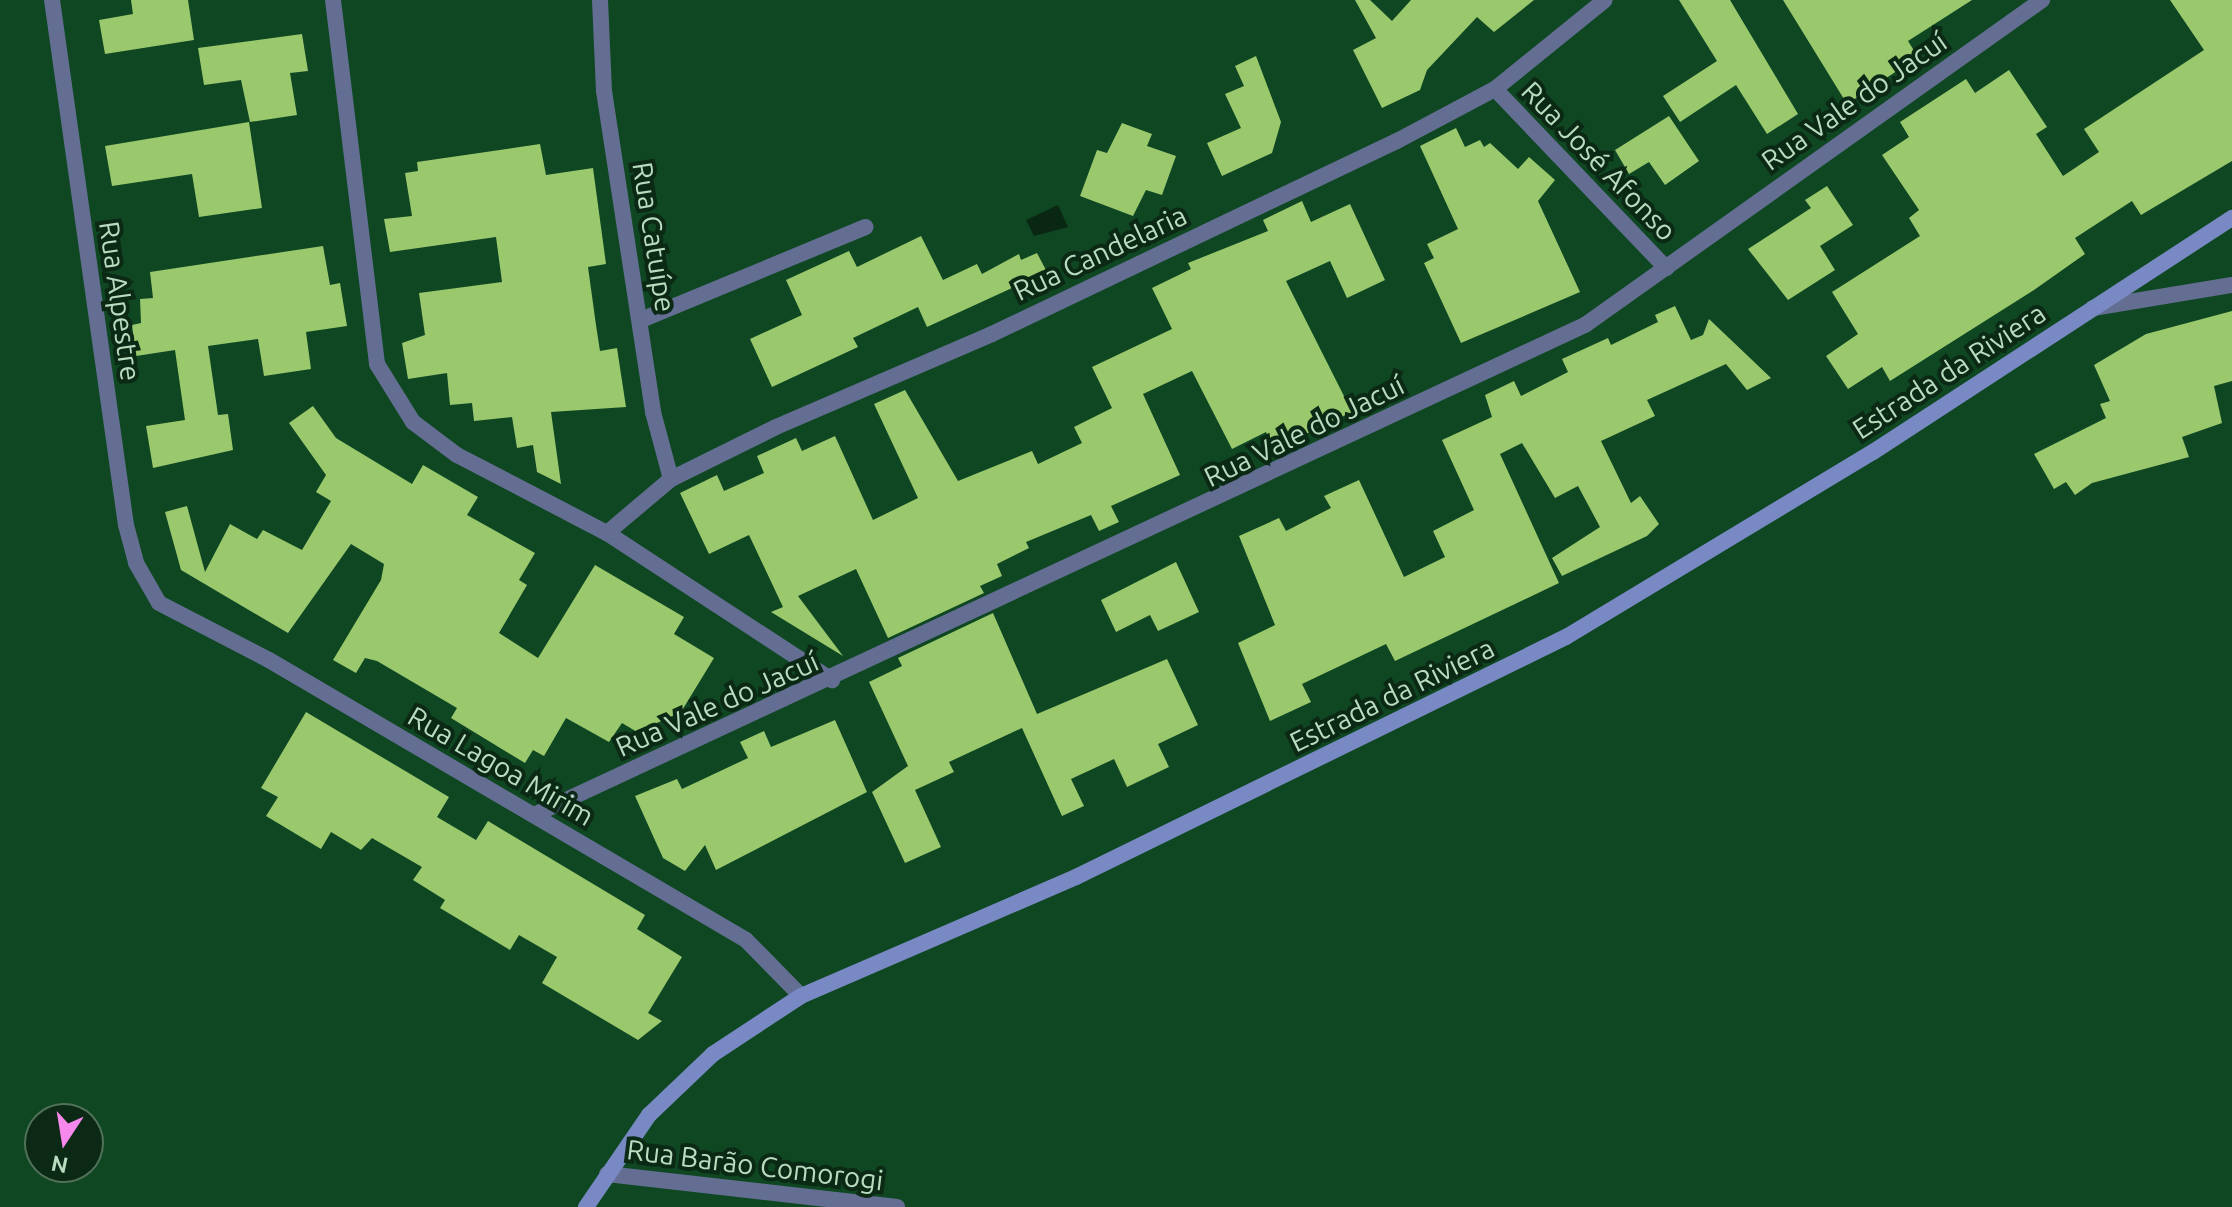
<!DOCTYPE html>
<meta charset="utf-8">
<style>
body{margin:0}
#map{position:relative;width:2232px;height:1207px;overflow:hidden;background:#0f4723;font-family:Ubuntu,sans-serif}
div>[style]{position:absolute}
.water>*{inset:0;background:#092712}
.building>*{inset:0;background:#9ac86d}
.street>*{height:16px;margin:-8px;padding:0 8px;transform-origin:8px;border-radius:8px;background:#636e92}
.secondary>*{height:16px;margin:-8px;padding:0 8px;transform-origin:8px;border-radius:8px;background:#7889c3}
span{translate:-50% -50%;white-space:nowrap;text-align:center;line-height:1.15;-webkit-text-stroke:8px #0b2914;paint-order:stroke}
.street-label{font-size:28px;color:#b9dcc0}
.north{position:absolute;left:24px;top:1103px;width:80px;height:80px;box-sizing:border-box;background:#0b2914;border:2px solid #517159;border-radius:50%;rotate:192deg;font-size:22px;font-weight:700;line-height:32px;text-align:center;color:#b9dcc0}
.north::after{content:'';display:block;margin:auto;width:28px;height:36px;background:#f788ec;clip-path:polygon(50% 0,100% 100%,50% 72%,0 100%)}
</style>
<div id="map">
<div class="water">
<div style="clip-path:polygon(1058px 205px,1068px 227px,1034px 236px,1026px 220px)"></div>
</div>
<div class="building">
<div style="clip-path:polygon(131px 0,188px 0,194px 40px,105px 54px,99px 20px,133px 14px)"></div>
<div style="clip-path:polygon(1355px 0,1370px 0,1392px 21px,1411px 0,1534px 0,1494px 32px,1477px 17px,1427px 70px,1420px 90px,1382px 108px,1353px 50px,1376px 38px)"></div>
<div style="clip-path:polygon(1679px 0,1730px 0,1798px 114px,1767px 134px,1736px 85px,1680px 122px,1663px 96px,1717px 61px)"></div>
<div style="clip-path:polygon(1783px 0,1972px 0,1908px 41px,1918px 57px,1847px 104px)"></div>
<div style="clip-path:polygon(2170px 0,2232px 0,2232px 161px,2141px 215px,2132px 201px,2075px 238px,2085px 254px,2034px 290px,1890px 381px,1882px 367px,1848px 389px,1826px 356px,1858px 334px,1832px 292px,1920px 236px,1909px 218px,1919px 210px,1882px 155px,1909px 137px,1900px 122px,1966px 79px,1975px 93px,2009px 70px,2047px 127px,2036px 134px,2063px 176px,2099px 152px,2084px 129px,2204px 50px)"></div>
<div style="clip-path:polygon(302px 34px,308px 71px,290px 73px,297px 115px,250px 122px,241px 80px,204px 85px,198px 48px)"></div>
<div style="clip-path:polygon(1256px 56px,1281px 122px,1272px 153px,1222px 176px,1207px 143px,1241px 128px,1225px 94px,1244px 86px,1235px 66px)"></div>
<div style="clip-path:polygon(1669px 116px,1699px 161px,1665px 185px,1649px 162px,1629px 174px,1615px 150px)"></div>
<div style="clip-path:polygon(249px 122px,262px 208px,199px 217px,192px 174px,112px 186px,105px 146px)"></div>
<div style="clip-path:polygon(1122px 123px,1152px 134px,1147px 146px,1176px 156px,1162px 195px,1146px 190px,1133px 216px,1080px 196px,1097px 150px,1107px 153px)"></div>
<div style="clip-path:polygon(1456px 128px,1465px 147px,1480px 140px,1484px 147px,1490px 143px,1518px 169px,1529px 157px,1555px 180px,1538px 201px,1580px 292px,1461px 343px,1424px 263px,1434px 258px,1427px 244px,1458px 229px,1420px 146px)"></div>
<div style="clip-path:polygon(540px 144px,546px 175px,593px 168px,606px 264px,588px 267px,596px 325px,600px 351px,617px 348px,626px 407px,551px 412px,561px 484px,537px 472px,533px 445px,517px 448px,512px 417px,474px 421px,472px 403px,450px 405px,447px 373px,408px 379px,402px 343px,425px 335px,419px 293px,502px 282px,496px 237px,390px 252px,384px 219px,412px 216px,405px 173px,418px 171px,417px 162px)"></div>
<div style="clip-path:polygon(1827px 186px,1853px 225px,1820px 246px,1835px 270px,1788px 300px,1748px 249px,1811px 208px,1805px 200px)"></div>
<div style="clip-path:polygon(1302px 201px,1311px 222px,1350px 204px,1385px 280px,1347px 298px,1330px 261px,1286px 281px,1352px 412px,1274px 449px,1266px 432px,1232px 449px,1192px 371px,1143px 394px,1180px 475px,1111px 506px,1119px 522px,1099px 531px,1091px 515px,1026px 542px,1029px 548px,997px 564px,1002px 576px,980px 586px,984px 593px,888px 638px,856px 569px,798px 596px,843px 656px,771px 612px,783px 607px,749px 535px,709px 554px,680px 493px,717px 475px,724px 491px,764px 473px,757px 456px,796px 438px,802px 451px,835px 436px,873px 520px,918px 498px,874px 404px,905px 390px,958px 481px,1032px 451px,1038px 464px,1082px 443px,1074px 427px,1112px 408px,1092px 367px,1172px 329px,1152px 288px,1191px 269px,1188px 263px,1268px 231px,1263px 220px)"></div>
<div style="clip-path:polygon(921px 236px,943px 280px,977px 264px,982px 274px,1019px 254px,1021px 260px,1037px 253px,1047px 272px,927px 327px,918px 307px,853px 338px,858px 347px,772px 387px,750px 339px,802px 315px,786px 280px,849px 251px,857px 267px)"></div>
<div style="clip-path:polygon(323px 246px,330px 285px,340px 283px,347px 326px,306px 332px,311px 369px,264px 376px,258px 339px,208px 346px,218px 415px,228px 414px,233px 450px,153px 468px,146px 426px,185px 420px,175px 350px,136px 356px,132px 325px,141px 323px,140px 299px,153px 298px,150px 272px)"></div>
<div style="clip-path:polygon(1675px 306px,1691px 340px,1703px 335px,1709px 319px,1771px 378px,1747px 390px,1726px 364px,1647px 400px,1655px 416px,1601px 441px,1631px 503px,1640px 496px,1659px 524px,1647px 536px,1562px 576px,1552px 558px,1600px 527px,1578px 486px,1555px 498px,1522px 443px,1500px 454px,1559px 583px,1395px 661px,1386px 644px,1302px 684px,1311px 702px,1270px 721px,1238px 643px,1275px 625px,1239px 536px,1279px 518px,1286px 531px,1331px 508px,1324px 496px,1359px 480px,1404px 577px,1445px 557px,1433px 531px,1474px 510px,1442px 440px,1492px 417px,1485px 395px,1514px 381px,1521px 396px,1568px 372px,1562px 359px,1608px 338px,1611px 345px,1658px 322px,1655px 315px)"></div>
<div style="clip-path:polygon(2232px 311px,2232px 381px,2214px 386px,2222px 423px,2182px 437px,2189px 457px,2092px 483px,2075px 495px,2066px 482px,2054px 489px,2034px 454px,2106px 418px,2100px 404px,2110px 401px,2094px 365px,2146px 334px)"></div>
<div style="clip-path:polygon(313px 406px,336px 438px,412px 484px,423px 465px,478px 497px,467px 515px,535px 553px,519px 580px,527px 585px,499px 633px,538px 658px,595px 565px,684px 617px,674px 634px,714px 658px,681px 712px,637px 732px,622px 723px,609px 742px,566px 718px,544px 756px,533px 750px,525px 763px,451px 718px,457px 708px,377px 661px,365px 658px,356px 673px,333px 660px,381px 580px,384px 564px,351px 544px,288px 633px,181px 570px,165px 512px,187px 506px,205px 572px,230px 524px,257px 539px,263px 530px,302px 550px,331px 501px,316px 492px,326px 475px,289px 423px)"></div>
<div style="clip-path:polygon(1176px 562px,1199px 612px,1158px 631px,1150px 615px,1116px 632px,1101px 600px)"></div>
<div style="clip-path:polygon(993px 613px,1037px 714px,1167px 659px,1198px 725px,1158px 744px,1169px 767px,1127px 787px,1114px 759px,1071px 779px,1084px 806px,1062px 816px,1022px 728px,949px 762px,954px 772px,915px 790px,941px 847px,905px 863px,872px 792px,908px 766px,869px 682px,902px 666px,898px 658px)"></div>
<div style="clip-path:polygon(306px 712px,449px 797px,437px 817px,476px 840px,488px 821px,645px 915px,637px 929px,682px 957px,648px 1013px,662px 1021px,638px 1040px,542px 983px,557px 957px,519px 935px,510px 950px,440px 908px,445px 900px,413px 880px,422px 867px,372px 838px,361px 850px,331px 832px,321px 849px,266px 816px,278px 797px,261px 788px)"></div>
<div style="clip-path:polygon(835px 720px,867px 792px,716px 870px,705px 845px,685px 871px,663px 858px,635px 796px,677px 779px,682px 789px,748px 758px,740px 742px,764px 731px,771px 747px)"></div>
</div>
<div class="street">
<div style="left:52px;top:0;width:530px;rotate:81.98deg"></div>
<div style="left:126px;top:525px;width:39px;rotate:75deg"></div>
<div style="left:136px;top:563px;width:46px;rotate:60.1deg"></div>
<div style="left:159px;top:603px;width:124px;rotate:27.4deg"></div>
<div style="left:269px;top:660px;width:553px;rotate:30.41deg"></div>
<div style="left:746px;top:940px;width:78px;rotate:45.5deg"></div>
<div style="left:333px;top:0;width:367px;rotate:83.1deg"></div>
<div style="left:377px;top:364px;width:68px;rotate:58.2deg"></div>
<div style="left:413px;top:422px;width:55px;rotate:36.9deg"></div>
<div style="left:457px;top:455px;width:169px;rotate:27.5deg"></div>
<div style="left:607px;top:533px;width:269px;rotate:33.2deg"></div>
<div style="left:600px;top:0;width:91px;rotate:87.5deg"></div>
<div style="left:604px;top:91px;width:325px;rotate:81.3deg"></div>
<div style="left:653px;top:412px;width:69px;rotate:75deg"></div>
<div style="left:1495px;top:89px;width:248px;rotate:46.3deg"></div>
<div style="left:2093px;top:308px;width:141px;rotate:-9.4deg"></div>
<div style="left:641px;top:320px;width:243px;rotate:-22.5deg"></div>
<div style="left:607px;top:533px;width:84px;rotate:-40.2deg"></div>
<div style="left:671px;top:479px;width:117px;rotate:-26.3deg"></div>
<div style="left:776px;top:427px;width:235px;rotate:-23.3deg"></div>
<div style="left:992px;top:334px;width:449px;rotate:-25.5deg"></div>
<div style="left:1397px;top:141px;width:111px;rotate:-28deg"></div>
<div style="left:1495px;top:89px;width:141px;rotate:-39deg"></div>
<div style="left:534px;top:815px;width:1160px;rotate:-25deg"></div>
<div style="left:1585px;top:325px;width:561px;rotate:-35.42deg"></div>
<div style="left:607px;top:1174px;width:292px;rotate:6.5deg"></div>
</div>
<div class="secondary">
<div style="left:586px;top:1207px;width:112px;rotate:-55.6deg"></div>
<div style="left:649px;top:1115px;width:88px;rotate:-43.6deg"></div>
<div style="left:713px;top:1054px;width:105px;rotate:-33.4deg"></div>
<div style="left:801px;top:996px;width:300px;rotate:-23.4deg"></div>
<div style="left:1076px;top:877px;width:546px;rotate:-26.1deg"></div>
<div style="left:1566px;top:637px;width:358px;rotate:-31.1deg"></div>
<div style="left:1873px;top:452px;width:429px;rotate:-33.1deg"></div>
</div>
<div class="street-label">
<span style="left:1854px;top:101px;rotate:-35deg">Rua Vale do Jacuí</span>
<span style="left:1599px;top:161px;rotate:46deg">Rua José Afonso</span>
<span style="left:654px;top:237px;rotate:81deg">Rua Catuípe</span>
<span style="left:1100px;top:253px;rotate:-25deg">Rua Candelaria</span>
<span style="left:120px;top:301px;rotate:82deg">Rua Alpestre</span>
<span style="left:1949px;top:371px;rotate:-33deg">Estrada da Riviera</span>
<span style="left:1304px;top:431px;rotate:-26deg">Rua Vale do Jacuí</span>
<span style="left:1392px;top:695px;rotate:-26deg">Estrada da Riviera</span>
<span style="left:717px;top:704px;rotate:-24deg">Rua Vale do Jacuí</span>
<span style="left:501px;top:766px;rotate:30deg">Rua Lagoa Mirim</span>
<span style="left:755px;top:1165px;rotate:7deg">Rua Barão Comorogi</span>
</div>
<div class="north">N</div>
</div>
